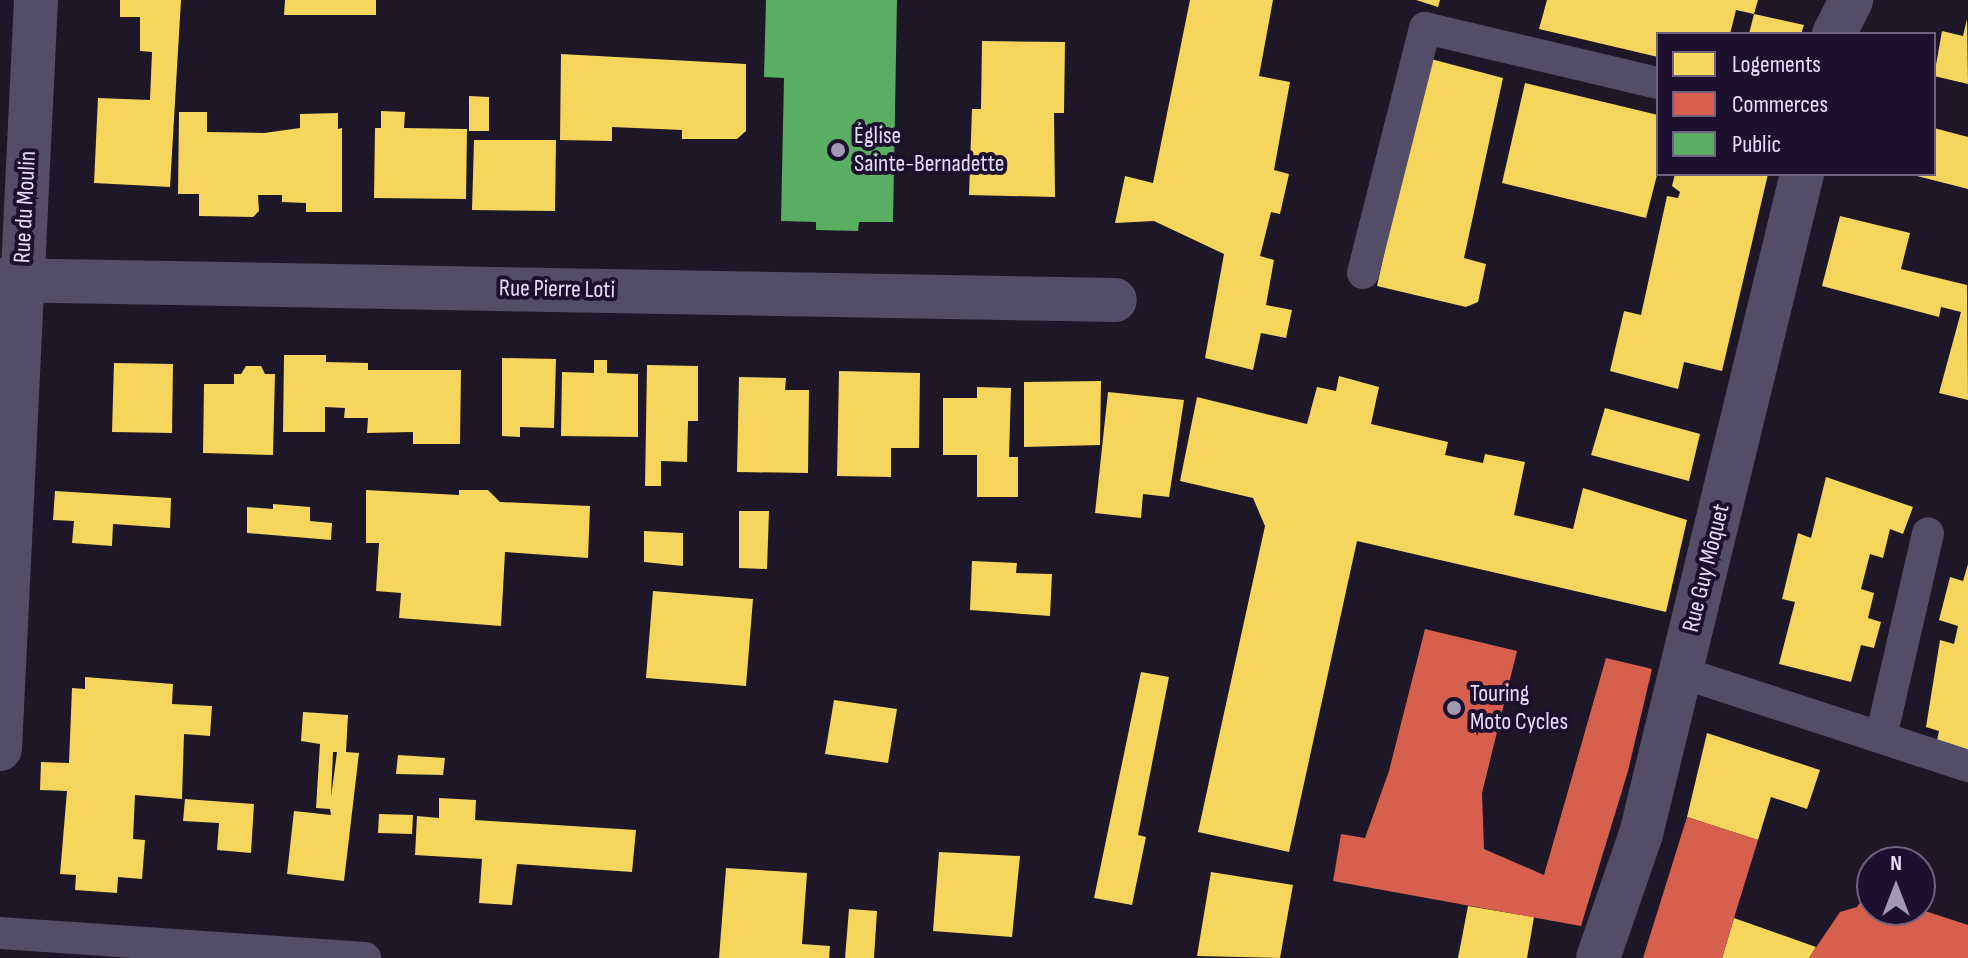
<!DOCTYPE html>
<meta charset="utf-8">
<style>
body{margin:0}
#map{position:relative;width:1968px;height:958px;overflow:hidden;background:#1d1727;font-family:"Sofia Sans Condensed",sans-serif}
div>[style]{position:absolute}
.homes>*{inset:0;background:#f6d55c}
.shops>*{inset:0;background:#d6604d}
.public>*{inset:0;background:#5aae61}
.service>*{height:32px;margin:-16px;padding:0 16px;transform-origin:16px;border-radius:16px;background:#534d68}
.minor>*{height:44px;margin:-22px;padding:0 22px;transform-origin:22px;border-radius:22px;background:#534d68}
.dots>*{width:22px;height:22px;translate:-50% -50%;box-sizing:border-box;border:4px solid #1c102e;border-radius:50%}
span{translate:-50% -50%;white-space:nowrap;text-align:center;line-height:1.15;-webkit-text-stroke:8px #1c102e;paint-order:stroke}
.poi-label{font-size:24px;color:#e8ddff}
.left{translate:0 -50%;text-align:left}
.street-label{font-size:24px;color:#e8ddff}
.legend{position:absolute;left:1656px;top:32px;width:280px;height:144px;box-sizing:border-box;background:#1c102e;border:2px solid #6e6282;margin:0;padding:10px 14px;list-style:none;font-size:24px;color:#e8ddff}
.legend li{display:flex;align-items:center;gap:16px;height:40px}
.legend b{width:40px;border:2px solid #6e6282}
.north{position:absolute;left:1856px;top:846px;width:80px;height:80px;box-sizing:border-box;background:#1c102e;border:2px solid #6e6282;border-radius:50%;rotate:0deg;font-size:22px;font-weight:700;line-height:32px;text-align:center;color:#e8ddff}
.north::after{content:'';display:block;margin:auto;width:28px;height:36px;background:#a198b3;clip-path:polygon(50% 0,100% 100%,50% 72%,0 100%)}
</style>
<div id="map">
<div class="homes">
<div style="clip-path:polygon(120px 0,181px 0,170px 187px,94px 183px,98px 98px,150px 100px,152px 52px,140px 51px,140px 17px,120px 17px)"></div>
<div style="clip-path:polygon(285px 0,376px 0,376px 15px,284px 15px)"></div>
<div style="clip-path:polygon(1190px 0,1273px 0,1259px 76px,1290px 82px,1274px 170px,1289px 174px,1280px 214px,1271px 212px,1260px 256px,1274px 260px,1266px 305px,1292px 310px,1286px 338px,1261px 333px,1253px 370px,1205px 358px,1224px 254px,1154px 221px,1115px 223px,1125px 176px,1153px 183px)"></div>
<div style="clip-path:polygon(1416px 0,1440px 0,1438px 7px)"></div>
<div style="clip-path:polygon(1547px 0,1758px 0,1754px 14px,1736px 10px,1730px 34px,1658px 34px,1658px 57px,1539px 29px)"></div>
<div style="clip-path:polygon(1754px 14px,1804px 25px,1801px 34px,1749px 34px)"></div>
<div style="clip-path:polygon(1967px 19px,1968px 84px,1934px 76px,1942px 31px,1963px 36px)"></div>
<div style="clip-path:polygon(982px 41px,1065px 42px,1064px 113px,1054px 113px,1055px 197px,969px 195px,972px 109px,981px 109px)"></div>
<div style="clip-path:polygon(561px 54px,746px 64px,746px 131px,737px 139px,682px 139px,682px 130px,612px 127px,612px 141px,560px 140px)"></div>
<div style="clip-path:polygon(1427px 58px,1503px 78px,1464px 258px,1486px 264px,1478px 302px,1466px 307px,1377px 286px)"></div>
<div style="clip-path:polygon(1525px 83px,1658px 115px,1658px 171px,1646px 218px,1502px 183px)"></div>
<div style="clip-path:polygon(469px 96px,489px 97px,489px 131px,469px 131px)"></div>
<div style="clip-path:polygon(381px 111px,405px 112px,404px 128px,467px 129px,466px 199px,374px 198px,375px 128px,381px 128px)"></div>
<div style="clip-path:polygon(179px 112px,207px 112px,207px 132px,264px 133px,300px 128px,300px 114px,338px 113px,338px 129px,342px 128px,342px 212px,306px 212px,306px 203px,282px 202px,282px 195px,258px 195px,259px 211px,253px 217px,199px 216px,199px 194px,178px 194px)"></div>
<div style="clip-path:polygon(1934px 128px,1968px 137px,1968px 189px,1913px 175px,1934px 174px)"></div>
<div style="clip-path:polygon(474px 140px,556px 140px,555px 211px,472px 210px)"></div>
<div style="clip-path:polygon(1675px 174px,1768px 174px,1722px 371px,1684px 362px,1678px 389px,1610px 371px,1624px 311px,1641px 315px,1667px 196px,1678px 198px,1680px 192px,1672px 186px)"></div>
<div style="clip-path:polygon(1840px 216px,1910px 233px,1901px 269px,1967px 285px,1968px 400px,1939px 393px,1961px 312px,1941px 307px,1939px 317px,1822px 286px)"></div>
<div style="clip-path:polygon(284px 355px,326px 355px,326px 362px,368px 363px,368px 370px,461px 370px,460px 444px,413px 444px,413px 432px,367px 433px,368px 418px,344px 418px,345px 408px,325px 407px,325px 432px,283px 432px)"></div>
<div style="clip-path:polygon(502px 358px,556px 359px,554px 428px,520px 427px,520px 437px,502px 436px)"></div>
<div style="clip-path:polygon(594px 360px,607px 360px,607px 373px,638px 374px,638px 437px,561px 436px,562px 372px,594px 373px)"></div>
<div style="clip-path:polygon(114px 363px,173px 364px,172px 433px,112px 432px)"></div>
<div style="clip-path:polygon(647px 365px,698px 366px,698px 421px,688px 421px,687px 462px,661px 461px,661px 486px,645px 486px)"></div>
<div style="clip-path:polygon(246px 366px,261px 366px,265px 374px,275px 374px,273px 455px,203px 453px,204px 384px,234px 384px,234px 374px,241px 374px)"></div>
<div style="clip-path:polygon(839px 371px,920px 373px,919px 448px,891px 448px,891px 477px,837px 476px)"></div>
<div style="clip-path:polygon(1339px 376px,1379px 387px,1371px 424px,1448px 442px,1445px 455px,1483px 463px,1485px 454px,1525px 462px,1514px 515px,1573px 529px,1583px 488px,1687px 520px,1666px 612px,1357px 541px,1289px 852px,1198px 832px,1265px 526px,1253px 498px,1180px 481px,1197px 397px,1307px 424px,1317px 387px,1336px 391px)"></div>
<div style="clip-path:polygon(739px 377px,786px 378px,785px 390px,809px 390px,808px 473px,737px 472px)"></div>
<div style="clip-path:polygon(1101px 381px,1100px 445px,1024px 447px,1024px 382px)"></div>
<div style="clip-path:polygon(977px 387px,1011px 388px,1009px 457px,1018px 457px,1018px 497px,977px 497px,977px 455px,943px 455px,943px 398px,977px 398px)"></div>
<div style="clip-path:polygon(1108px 392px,1184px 400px,1169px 497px,1143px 494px,1141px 518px,1095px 513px)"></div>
<div style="clip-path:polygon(1605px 408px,1700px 434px,1689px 481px,1591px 455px)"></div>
<div style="clip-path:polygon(1826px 477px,1913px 507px,1903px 534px,1890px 529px,1883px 558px,1870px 554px,1861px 589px,1874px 593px,1868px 618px,1881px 622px,1874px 648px,1861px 645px,1851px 682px,1779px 664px,1795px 602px,1782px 599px,1798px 533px,1811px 538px)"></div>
<div style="clip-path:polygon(366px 490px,459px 495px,459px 490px,488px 490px,500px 502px,590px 506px,588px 558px,505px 552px,501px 626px,399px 618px,401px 593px,376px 591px,379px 543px,366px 543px)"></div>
<div style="clip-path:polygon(55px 491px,171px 498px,170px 528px,113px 524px,112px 546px,72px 543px,74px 521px,53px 520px)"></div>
<div style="clip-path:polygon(273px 504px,310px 507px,310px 521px,332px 523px,331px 540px,247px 533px,247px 507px,273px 509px)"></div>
<div style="clip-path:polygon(739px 511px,769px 511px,767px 569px,739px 568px)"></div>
<div style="clip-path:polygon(644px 531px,683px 533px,683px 566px,644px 562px)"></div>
<div style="clip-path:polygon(972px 561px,1017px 563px,1016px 573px,1052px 574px,1050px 616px,970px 610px)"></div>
<div style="clip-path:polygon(1968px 564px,1968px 758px,1935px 750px,1939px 731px,1926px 727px,1940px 640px,1954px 644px,1958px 626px,1939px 620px,1950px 577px,1963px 581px)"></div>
<div style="clip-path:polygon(653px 591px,753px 599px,746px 686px,646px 678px)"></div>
<div style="clip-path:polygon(1141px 672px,1169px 677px,1138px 835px,1146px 837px,1132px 905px,1094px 898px)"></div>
<div style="clip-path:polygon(85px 677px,173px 684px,172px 704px,212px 706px,210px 736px,184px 734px,182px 799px,135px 795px,133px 839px,145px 840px,142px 879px,118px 877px,117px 893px,75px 890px,76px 875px,60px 874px,67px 791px,40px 790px,41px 762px,69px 763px,72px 688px,85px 689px)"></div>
<div style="clip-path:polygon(834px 700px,897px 709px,888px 763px,825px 754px)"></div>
<div style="clip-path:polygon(evenodd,303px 712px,348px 715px,346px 752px,359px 753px,344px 881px,287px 874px,294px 811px,331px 815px,330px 809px,316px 808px,320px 744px,301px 741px,303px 712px,333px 752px,337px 752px,331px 797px,333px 752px)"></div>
<div style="clip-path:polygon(1707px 733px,1820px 770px,1807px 809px,1771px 797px,1758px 840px,1687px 817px)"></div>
<div style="clip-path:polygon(398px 755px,445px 758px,443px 775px,396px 774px)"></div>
<div style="clip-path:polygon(439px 798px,476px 800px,475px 820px,636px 830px,632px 872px,517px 864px,512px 905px,479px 903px,482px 859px,415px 855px,417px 816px,439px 818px)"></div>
<div style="clip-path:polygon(185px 799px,254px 804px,251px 853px,217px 850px,219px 823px,183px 821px)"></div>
<div style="clip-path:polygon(379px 814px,413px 815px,412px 834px,378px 833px)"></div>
<div style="clip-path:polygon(939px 852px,1020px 856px,1012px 937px,933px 931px)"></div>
<div style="clip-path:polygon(726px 868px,807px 873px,802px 944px,830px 946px,829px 958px,719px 958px)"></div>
<div style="clip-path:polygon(1211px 872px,1293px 885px,1280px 958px,1197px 956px)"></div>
<div style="clip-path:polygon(1468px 906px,1534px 917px,1527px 958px,1458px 958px)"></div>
<div style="clip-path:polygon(849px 909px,877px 911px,874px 958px,845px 958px)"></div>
<div style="clip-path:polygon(1734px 918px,1816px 947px,1809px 958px,1722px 958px)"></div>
</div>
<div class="shops">
<div style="clip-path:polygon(1425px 629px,1517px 651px,1482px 793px,1484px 849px,1544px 875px,1606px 658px,1652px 669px,1628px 771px,1581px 926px,1333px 881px,1341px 834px,1365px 838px,1389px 771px)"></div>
<div style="clip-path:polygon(1687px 817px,1758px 840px,1734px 918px,1722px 958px,1643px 958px)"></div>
<div style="clip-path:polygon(1867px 893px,1872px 894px,1872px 910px,1922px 910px,1968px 925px,1968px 958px,1809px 958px,1840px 912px,1857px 907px)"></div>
</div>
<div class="public">
<div style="clip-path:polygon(766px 0,897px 0,893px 222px,859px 222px,858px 231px,816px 230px,816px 222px,781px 221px,784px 78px,764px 77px)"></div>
</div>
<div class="service">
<div style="left:1363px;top:273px;width:253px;rotate:-75.8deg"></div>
<div style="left:1425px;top:28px;width:239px;rotate:13.3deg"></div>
<div style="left:1680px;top:672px;width:303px;rotate:18.1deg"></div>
<div style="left:1881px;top:737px;width:209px;rotate:-77deg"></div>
<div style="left:0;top:933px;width:366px;rotate:3.9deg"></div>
</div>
<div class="minor">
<div style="left:1834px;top:34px;width:38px;rotate:-63deg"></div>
<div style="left:0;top:280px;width:1115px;rotate:1.03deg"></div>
<div style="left:0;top:749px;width:750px;rotate:-87.25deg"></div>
<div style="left:1598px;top:958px;width:131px;rotate:-70.9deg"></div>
<div style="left:1641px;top:834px;width:679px;rotate:-76.29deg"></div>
</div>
<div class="dots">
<div style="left:838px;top:150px;background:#a198b3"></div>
<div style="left:1454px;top:708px;background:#a198b3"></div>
</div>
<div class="poi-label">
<span class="left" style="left:854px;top:150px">Église<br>Sainte-Bernadette</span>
<span class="left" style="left:1470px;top:708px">Touring<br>Moto Cycles</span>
</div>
<div class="street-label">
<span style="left:25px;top:207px;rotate:-87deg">Rue du Moulin</span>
<span style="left:557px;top:289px;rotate:1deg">Rue Pierre Loti</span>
<span style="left:1706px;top:568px;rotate:-76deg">Rue Guy Môquet</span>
</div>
<ul class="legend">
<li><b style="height:22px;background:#f6d55c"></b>Logements</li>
<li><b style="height:22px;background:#d6604d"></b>Commerces</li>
<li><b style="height:22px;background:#5aae61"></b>Public</li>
</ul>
<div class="north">N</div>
</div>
